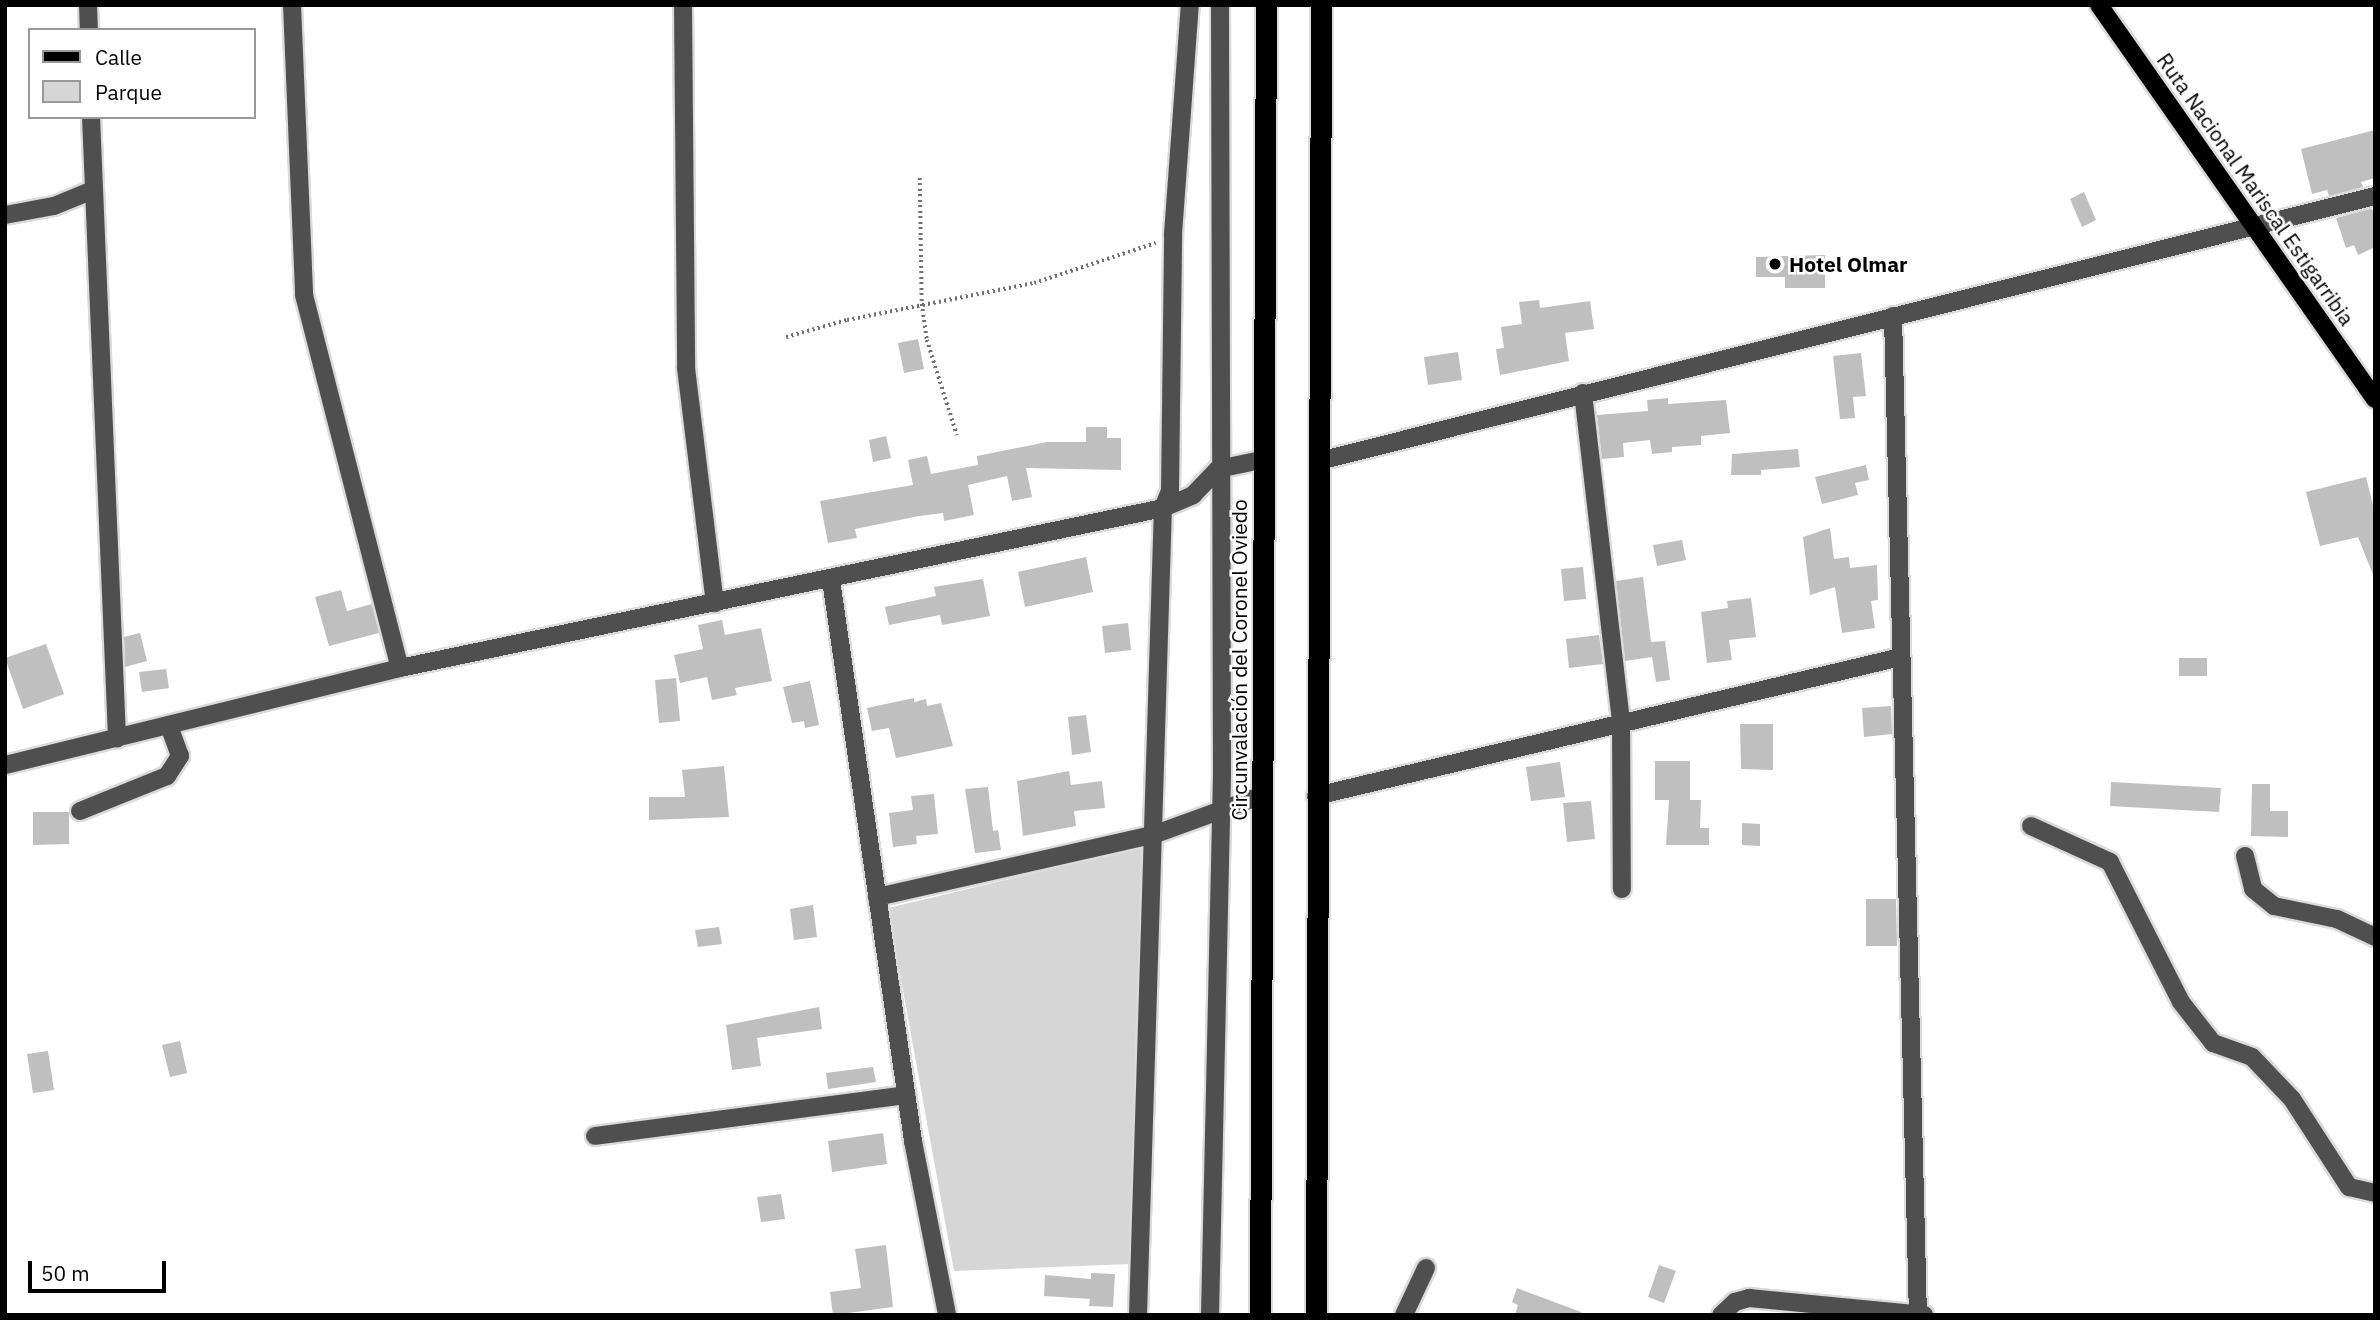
<!DOCTYPE html>
<meta charset="utf-8">
<style>
body{margin:0}
#map{position:relative;width:2380px;height:1320px;overflow:hidden;background:#fff;font-family:"IBM Plex Sans",sans-serif}
div>[style]{position:absolute}
.green>*{inset:0;background:#d6d6d6}
.building>*{inset:0;background:#bfbfbf}
.path>*{height:3.5px;margin-top:-1.75px;transform-origin:0;background:repeating-linear-gradient(90deg,#717171 0 2px,transparent 0 5.5px)}
.roads{filter:drop-shadow(2px 0 #dbdbdb) drop-shadow(-2px 0 #dbdbdb) drop-shadow(0 2px #dbdbdb) drop-shadow(0 -2px #dbdbdb)}
.minor>*{height:18px;margin:-9px;padding:0 9px;transform-origin:9px;border-radius:9px;background:#4f4f4f}
.major>*{height:18px;margin:-9px;padding:0 9px;transform-origin:9px;border-radius:9px;background:#000}
.highway>*{height:21px;margin:-10.5px;padding:0 10.5px;transform-origin:10.5px;border-radius:10.5px;background:#000}
.dots>*{width:19px;height:19px;translate:-50% -50%;box-sizing:border-box;border:4px solid #fff;border-radius:50%}
span{translate:-50% -50%;white-space:nowrap;text-align:center;line-height:1.15;-webkit-text-stroke:5px #fff;paint-order:stroke}
.street-label{font-size:21px;color:#000}
.poi-label{font-size:21px;color:#000;font-weight:700}
.left{translate:0 -50%;text-align:left}
.frame{position:absolute;inset:0;border:7px solid #000;pointer-events:none}
.legend{position:absolute;left:28px;top:28px;width:228px;height:91px;box-sizing:border-box;background:#fff;border:2px solid #999;margin:0;padding:9px 12px;list-style:none;font-size:21px;color:#000}
.legend li{display:flex;align-items:center;gap:14px;height:35px}
.legend b{width:35px;border:2px solid #999}
.scale{position:absolute;left:28px;top:1261px;width:138px;height:32px;box-sizing:border-box;border:4px solid #000;border-top:0;padding-left:9px;font-size:21px;line-height:24px;white-space:nowrap;color:#000;-webkit-text-stroke:5px #fff;paint-order:stroke}
</style>
<div id="map">
<div class="green">
<div style="clip-path:polygon(1144px 847px,1130px 1264px,954px 1271px,888px 908px)"></div>
</div>
<div class="building">
<div style="clip-path:polygon(2375px 130px,2375px 178px,2361px 182px,2363px 187px,2329px 196px,2327px 190px,2312px 194px,2301px 149px)"></div>
<div style="clip-path:polygon(2084px 192px,2096px 220px,2082px 227px,2070px 199px)"></div>
<div style="clip-path:polygon(2370px 209px,2375px 210px,2375px 247px,2358px 255px,2354px 245px,2346px 248px,2336px 218px)"></div>
<div style="clip-path:polygon(1825px 255px,1825px 288px,1785px 288px,1785px 277px,1756px 277px,1756px 257px)"></div>
<div style="clip-path:polygon(1539px 300px,1540px 308px,1590px 301px,1594px 329px,1565px 333px,1569px 361px,1500px 375px,1496px 349px,1504px 348px,1501px 327px,1522px 324px,1519px 302px)"></div>
<div style="clip-path:polygon(918px 339px,924px 369px,904px 373px,898px 343px)"></div>
<div style="clip-path:polygon(1458px 352px,1462px 380px,1428px 385px,1424px 357px)"></div>
<div style="clip-path:polygon(1861px 353px,1866px 396px,1853px 397px,1855px 418px,1840px 419px,1833px 356px)"></div>
<div style="clip-path:polygon(1668px 398px,1668px 404px,1726px 400px,1730px 433px,1701px 436px,1701px 445px,1672px 447px,1672px 452px,1652px 454px,1650px 440px,1623px 443px,1624px 457px,1602px 459px,1597px 415px,1648px 411px,1647px 400px)"></div>
<div style="clip-path:polygon(1086px 427px,1107px 427px,1107px 438px,1121px 438px,1121px 470px,1026px 468px,1032px 497px,1012px 501px,1007px 476px,968px 485px,974px 515px,944px 521px,943px 513px,919px 516px,855px 529px,857px 538px,828px 543px,820px 501px,913px 485px,908px 460px,927px 456px,931px 474px,978px 465px,977px 456px,1047px 442px,1086px 442px)"></div>
<div style="clip-path:polygon(886px 436px,891px 458px,873px 462px,869px 440px)"></div>
<div style="clip-path:polygon(1798px 449px,1800px 467px,1761px 470px,1761px 475px,1731px 475px,1732px 454px)"></div>
<div style="clip-path:polygon(1866px 465px,1869px 480px,1855px 483px,1858px 495px,1822px 504px,1815px 477px)"></div>
<div style="clip-path:polygon(2366px 477px,2375px 513px,2374px 577px,2358px 537px,2320px 546px,2306px 492px)"></div>
<div style="clip-path:polygon(1830px 528px,1834px 559px,1849px 557px,1850px 568px,1877px 565px,1878px 600px,1871px 601px,1875px 628px,1842px 633px,1835px 587px,1810px 595px,1803px 537px)"></div>
<div style="clip-path:polygon(1682px 540px,1686px 560px,1657px 566px,1653px 545px)"></div>
<div style="clip-path:polygon(1086px 557px,1093px 592px,1025px 607px,1018px 572px)"></div>
<div style="clip-path:polygon(1583px 567px,1586px 599px,1564px 601px,1561px 569px)"></div>
<div style="clip-path:polygon(1643px 577px,1651px 642px,1665px 641px,1670px 680px,1656px 682px,1652px 657px,1625px 661px,1616px 581px)"></div>
<div style="clip-path:polygon(983px 579px,990px 616px,942px 625px,940px 615px,889px 625px,885px 607px,936px 596px,934px 587px)"></div>
<div style="clip-path:polygon(341px 590px,347px 611px,372px 604px,379px 633px,329px 646px,315px 597px)"></div>
<div style="clip-path:polygon(1751px 598px,1756px 637px,1729px 640px,1732px 660px,1707px 663px,1701px 612px,1728px 608px,1727px 601px)"></div>
<div style="clip-path:polygon(722px 620px,725px 635px,761px 628px,772px 681px,735px 688px,737px 695px,712px 700px,707px 677px,680px 683px,674px 655px,703px 649px,698px 625px)"></div>
<div style="clip-path:polygon(1128px 623px,1131px 650px,1105px 653px,1102px 626px)"></div>
<div style="clip-path:polygon(140px 633px,147px 661px,125px 667px,124px 637px)"></div>
<div style="clip-path:polygon(1599px 635px,1603px 664px,1569px 668px,1566px 639px)"></div>
<div style="clip-path:polygon(46px 644px,64px 694px,23px 709px,5px 658px)"></div>
<div style="clip-path:polygon(2179px 658px,2207px 658px,2207px 676px,2179px 676px)"></div>
<div style="clip-path:polygon(166px 669px,169px 688px,142px 692px,139px 672px)"></div>
<div style="clip-path:polygon(676px 678px,680px 721px,659px 723px,655px 680px)"></div>
<div style="clip-path:polygon(810px 681px,819px 725px,805px 728px,804px 721px,792px 723px,783px 687px)"></div>
<div style="clip-path:polygon(914px 698px,914px 702px,926px 699px,927px 706px,941px 703px,953px 746px,896px 758px,889px 728px,872px 731px,867px 708px)"></div>
<div style="clip-path:polygon(1891px 706px,1892px 734px,1864px 737px,1862px 708px)"></div>
<div style="clip-path:polygon(1086px 715px,1091px 752px,1072px 755px,1068px 717px)"></div>
<div style="clip-path:polygon(1740px 724px,1773px 724px,1773px 770px,1741px 769px)"></div>
<div style="clip-path:polygon(1655px 761px,1690px 761px,1690px 800px,1701px 800px,1700px 828px,1709px 828px,1709px 845px,1666px 845px,1669px 800px,1655px 800px)"></div>
<div style="clip-path:polygon(1560px 762px,1565px 797px,1531px 801px,1526px 767px)"></div>
<div style="clip-path:polygon(724px 766px,729px 817px,649px 820px,649px 797px,685px 797px,682px 770px)"></div>
<div style="clip-path:polygon(1069px 771px,1071px 785px,1102px 781px,1105px 808px,1074px 811px,1076px 826px,1023px 836px,1017px 781px)"></div>
<div style="clip-path:polygon(2111px 782px,2221px 788px,2219px 812px,2110px 806px)"></div>
<div style="clip-path:polygon(2252px 784px,2270px 784px,2270px 811px,2288px 811px,2288px 837px,2251px 836px)"></div>
<div style="clip-path:polygon(988px 787px,993px 831px,998px 830px,1001px 850px,975px 853px,965px 789px)"></div>
<div style="clip-path:polygon(934px 794px,938px 834px,916px 836px,917px 844px,893px 847px,889px 813px,913px 810px,911px 796px)"></div>
<div style="clip-path:polygon(1591px 801px,1595px 839px,1567px 842px,1563px 803px)"></div>
<div style="clip-path:polygon(33px 812px,69px 812px,69px 844px,33px 845px)"></div>
<div style="clip-path:polygon(1742px 823px,1760px 824px,1760px 846px,1742px 845px)"></div>
<div style="clip-path:polygon(1866px 899px,1896px 899px,1897px 946px,1866px 946px)"></div>
<div style="clip-path:polygon(813px 905px,817px 937px,794px 940px,790px 909px)"></div>
<div style="clip-path:polygon(719px 927px,722px 944px,698px 947px,695px 930px)"></div>
<div style="clip-path:polygon(819px 1007px,822px 1029px,757px 1038px,761px 1066px,732px 1070px,726px 1025px)"></div>
<div style="clip-path:polygon(180px 1041px,187px 1073px,170px 1077px,162px 1045px)"></div>
<div style="clip-path:polygon(48px 1051px,54px 1090px,33px 1093px,27px 1054px)"></div>
<div style="clip-path:polygon(873px 1067px,876px 1082px,828px 1089px,826px 1073px)"></div>
<div style="clip-path:polygon(883px 1133px,887px 1164px,832px 1172px,828px 1141px)"></div>
<div style="clip-path:polygon(781px 1194px,785px 1219px,761px 1222px,757px 1197px)"></div>
<div style="clip-path:polygon(886px 1245px,893px 1307px,833px 1315px,830px 1292px,861px 1288px,855px 1249px)"></div>
<div style="clip-path:polygon(1659px 1265px,1676px 1271px,1664px 1303px,1648px 1297px)"></div>
<div style="clip-path:polygon(1091px 1273px,1115px 1274px,1113px 1307px,1089px 1306px,1090px 1299px,1044px 1296px,1045px 1275px,1091px 1279px)"></div>
<div style="clip-path:polygon(1517px 1288px,1581px 1312px,1581px 1315px,1515px 1315px,1518px 1305px,1512px 1302px)"></div>
</div>
<div class="path">
<div style="left:920px;top:178px;width:126px;rotate:89.1deg"></div>
<div style="left:922px;top:304px;width:36px;rotate:82deg"></div>
<div style="left:927px;top:340px;width:100px;rotate:72.5deg"></div>
<div style="left:786px;top:337px;width:63px;rotate:-15.6deg"></div>
<div style="left:847px;top:320px;width:191px;rotate:-11.2deg"></div>
<div style="left:1034px;top:283px;width:128px;rotate:-18.2deg"></div>
</div>
<div class="roads">
<div class="minor">
<div style="left:88px;top:5px;width:25px;rotate:88deg"></div>
<div style="left:292px;top:5px;width:290px;rotate:87.6deg"></div>
<div style="left:304px;top:295px;width:385px;rotate:75.6deg"></div>
<div style="left:683px;top:5px;width:363px;rotate:89.5deg"></div>
<div style="left:686px;top:368px;width:237px;rotate:83deg"></div>
<div style="left:91px;top:117px;width:622px;rotate:87.6deg"></div>
<div style="left:5px;top:215px;width:50px;rotate:-10.4deg"></div>
<div style="left:54px;top:206px;width:42px;rotate:-22.3deg"></div>
<div style="left:1893px;top:316px;width:999px;rotate:88.57deg"></div>
<div style="left:1583px;top:393px;width:332px;rotate:83.4deg"></div>
<div style="left:1621px;top:723px;width:166px;rotate:89.7deg"></div>
<div style="left:1319px;top:461px;width:1089px;rotate:-14.09deg"></div>
<div style="left:831px;top:580px;width:567px;rotate:81.68deg"></div>
<div style="left:913px;top:1141px;width:177px;rotate:78.9deg"></div>
<div style="left:5px;top:765px;width:407px;rotate:-13.8deg"></div>
<div style="left:400px;top:668px;width:780px;rotate:-11.84deg"></div>
<div style="left:1163px;top:508px;width:33px;rotate:-23deg"></div>
<div style="left:1193px;top:495px;width:36px;rotate:-46deg"></div>
<div style="left:1218px;top:469px;width:49px;rotate:-11.8deg"></div>
<div style="left:1316px;top:796px;width:601px;rotate:-13.37deg"></div>
<div style="left:80px;top:811px;width:94px;rotate:-21.9deg"></div>
<div style="left:167px;top:776px;width:24px;rotate:-57deg"></div>
<div style="left:180px;top:756px;width:33px;rotate:-110deg"></div>
<div style="left:2031px;top:826px;width:87px;rotate:24.5deg"></div>
<div style="left:2110px;top:862px;width:157px;rotate:63.1deg"></div>
<div style="left:2181px;top:1002px;width:52px;rotate:52deg"></div>
<div style="left:2213px;top:1043px;width:41px;rotate:19.7deg"></div>
<div style="left:2252px;top:1057px;width:58px;rotate:46.4deg"></div>
<div style="left:2292px;top:1099px;width:105px;rotate:57.1deg"></div>
<div style="left:2349px;top:1187px;width:27px;rotate:13deg"></div>
<div style="left:2245px;top:856px;width:34px;rotate:76deg"></div>
<div style="left:2253px;top:889px;width:27px;rotate:39deg"></div>
<div style="left:2274px;top:906px;width:64px;rotate:11.7deg"></div>
<div style="left:2337px;top:919px;width:42px;rotate:25.3deg"></div>
<div style="left:877px;top:897px;width:283px;rotate:-12.7deg"></div>
<div style="left:1153px;top:835px;width:117px;rotate:-20deg"></div>
<div style="left:595px;top:1136px;width:314px;rotate:-7.5deg"></div>
<div style="left:1138px;top:1315px;width:807px;rotate:-88.23deg"></div>
<div style="left:1163px;top:508px;width:18px;rotate:-68deg"></div>
<div style="left:1170px;top:491px;width:257px;rotate:-89.3deg"></div>
<div style="left:1173px;top:234px;width:230px;rotate:-85.8deg"></div>
<div style="left:1210px;top:1315px;width:541px;rotate:-88.73deg"></div>
<div style="left:1222px;top:774px;width:769px;rotate:-90.15deg"></div>
<div style="left:1404px;top:1315px;width:52px;rotate:-64.9deg"></div>
<div style="left:1721px;top:1315px;width:19px;rotate:-43deg"></div>
<div style="left:1735px;top:1302px;width:15px;rotate:-16deg"></div>
<div style="left:1749px;top:1298px;width:176px;rotate:5.5deg"></div>
</div>
<div class="major">
<div style="left:2099px;top:5px;width:481px;rotate:55deg"></div>
</div>
<div class="highway">
<div style="left:1260px;top:1315px;width:1310px;rotate:-89.74deg"></div>
<div style="left:1316px;top:1315px;width:1310px;rotate:-89.78deg"></div>
</div>
</div>
<div class="dots">
<div style="left:1775px;top:264px;background:#000"></div>
</div>
<div class="street-label">
<span style="left:2256px;top:189px;rotate:55deg">Ruta Nacional Mariscal Estigarribia</span>
<span style="left:1239px;top:660px;rotate:-90deg">Circunvalación del Coronel Oviedo</span>
</div>
<div class="poi-label">
<span class="left" style="left:1789px;top:264px">Hotel Olmar</span>
</div>
<div class="frame"></div>
<ul class="legend">
<li><b style="height:9px;background:#000"></b>Calle</li>
<li><b style="height:19px;background:#d6d6d6"></b>Parque</li>
</ul>
<div class="scale">50 m</div>
</div>
